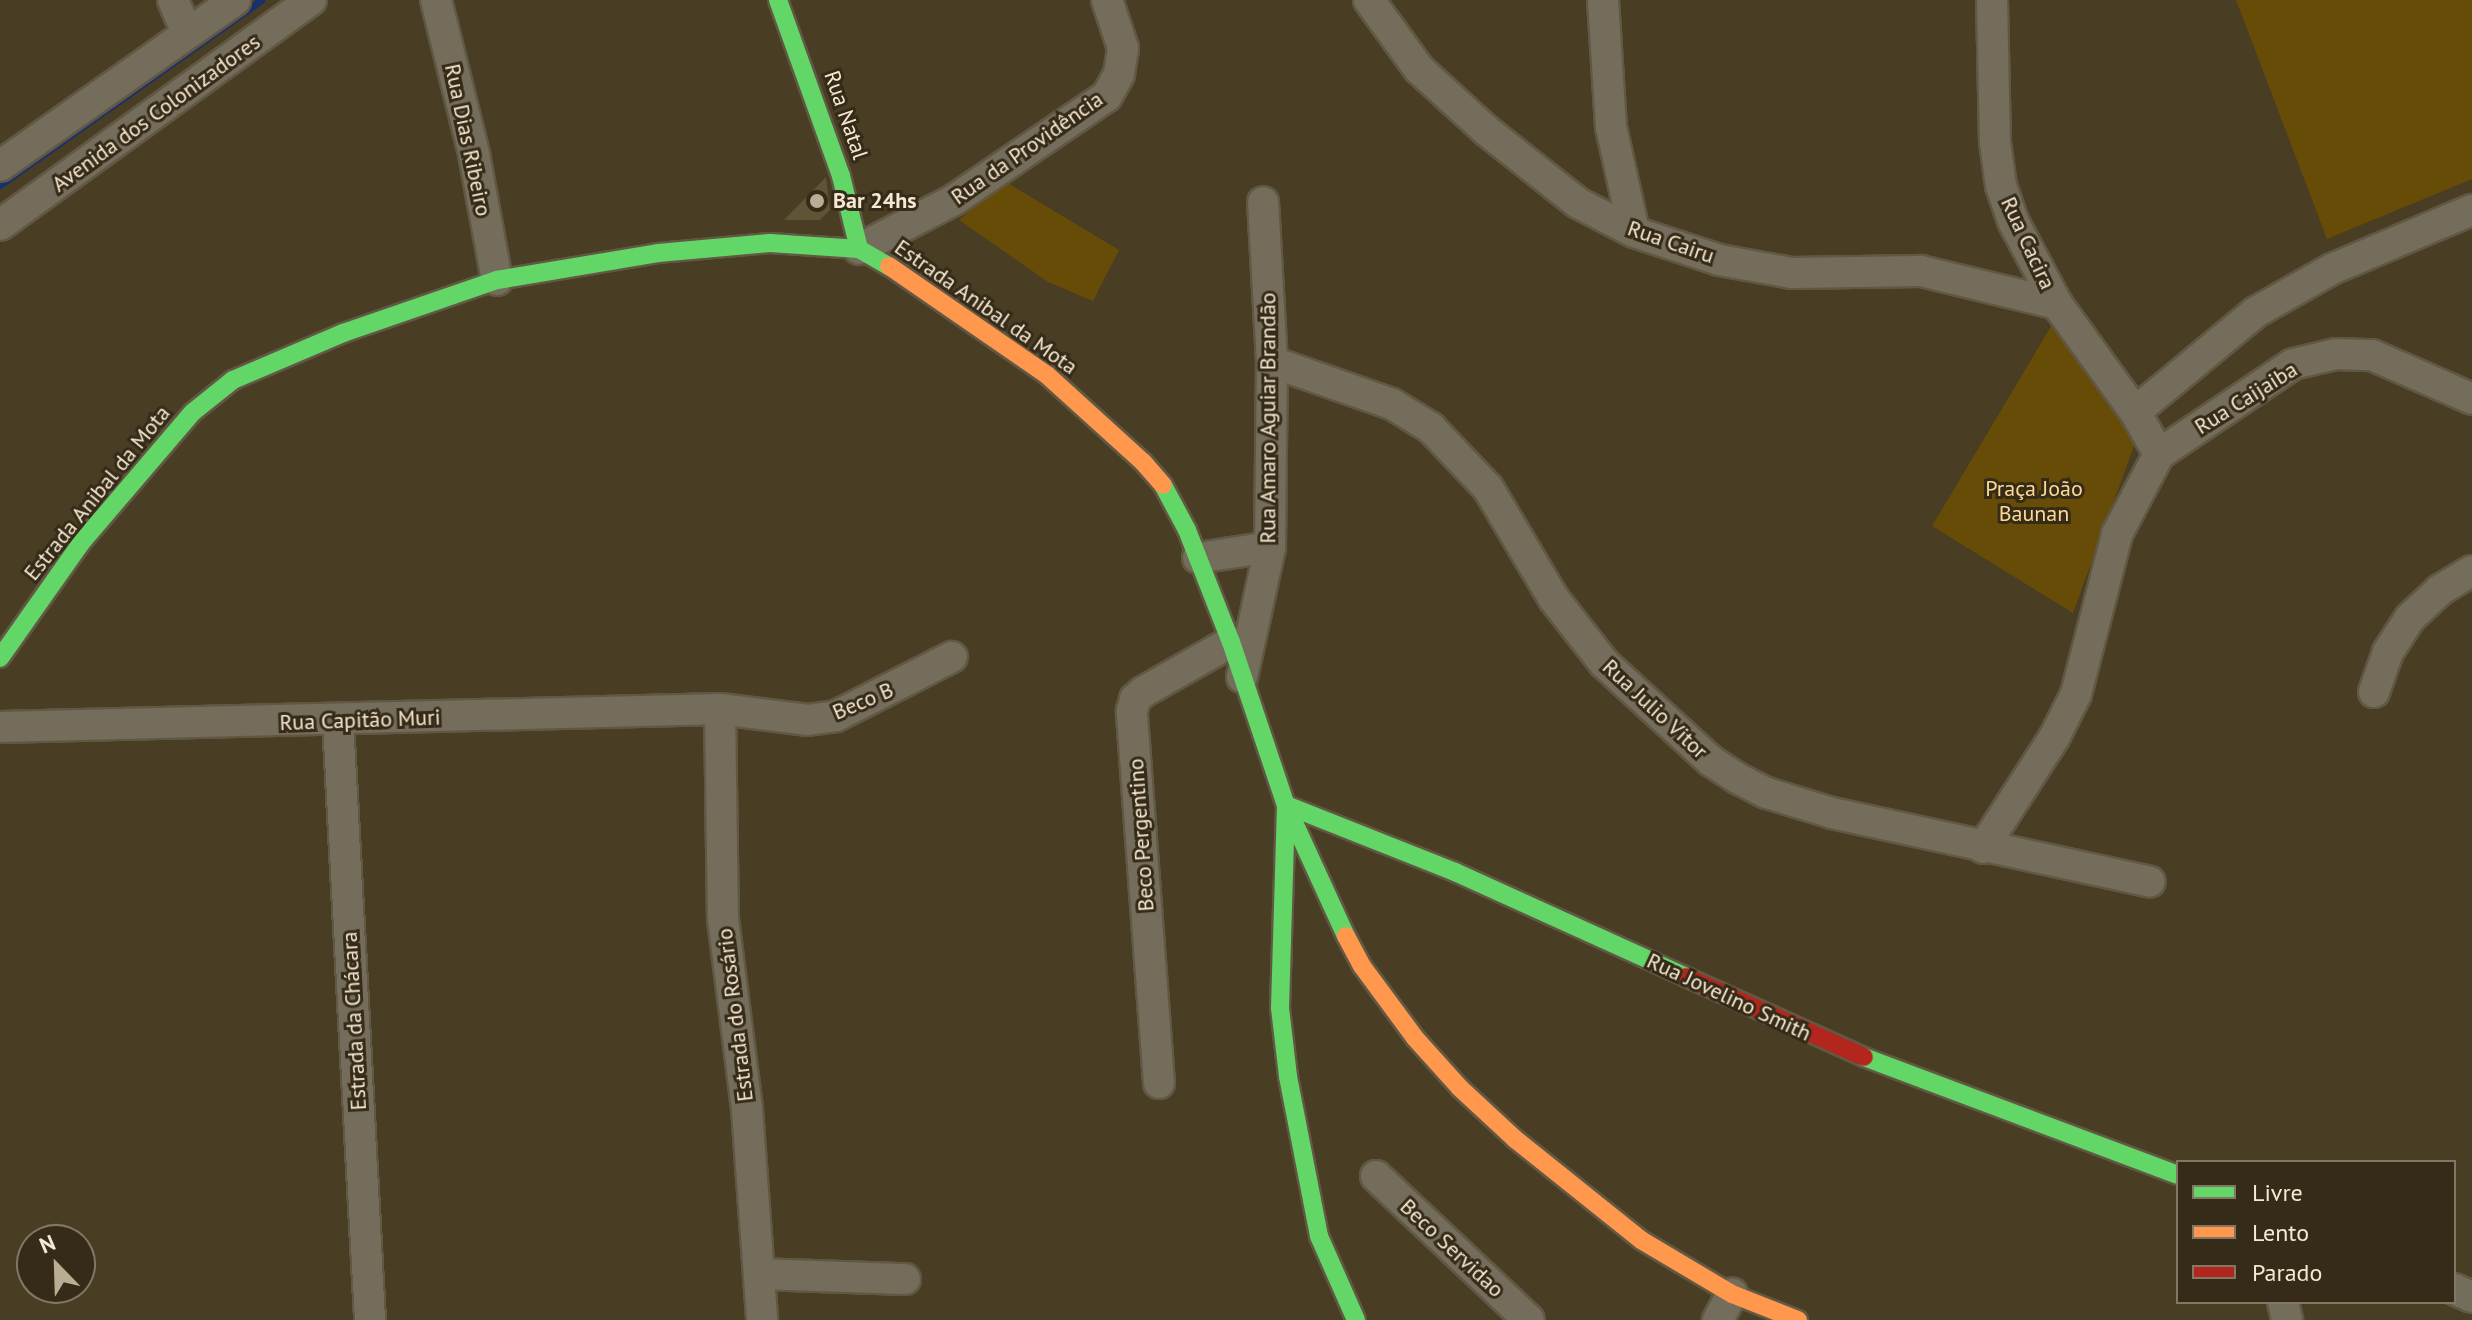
<!DOCTYPE html>
<meta charset="utf-8">
<style>
body{margin:0}
#map{position:relative;width:2472px;height:1320px;overflow:hidden;background:#493d23;font-family:"PT Sans",sans-serif}
div>[style]{position:absolute}
.green>*{inset:0;background:#664c06}
.stream>*{height:7px;margin:-3.5px;padding:0 3.5px;transform-origin:3.5px;border-radius:3.5px;background:#17306f}
.building>*{inset:0;background:#605437}
.roads{filter:drop-shadow(2px 0 #615844) drop-shadow(-2px 0 #615844) drop-shadow(0 2px #615844) drop-shadow(0 -2px #615844)}
.street>*{height:30px;margin:-15px;padding:0 15px;transform-origin:15px;border-radius:15px;background:#756d5b}
.fast>*{height:18px;margin:-9px;padding:0 9px;transform-origin:9px;border-radius:9px;background:#63d668}
.slow>*{height:18px;margin:-9px;padding:0 9px;transform-origin:9px;border-radius:9px;background:#ff974d}
.jam>*{height:18px;margin:-9px;padding:0 9px;transform-origin:9px;border-radius:9px;background:#b3261e}
.dots>*{width:22px;height:22px;translate:-50% -50%;box-sizing:border-box;border:4px solid #352b18;border-radius:50%}
span{translate:-50% -50%;white-space:nowrap;text-align:center;line-height:1.15;-webkit-text-stroke:6px #352b18;paint-order:stroke}
.street-label{font-size:22px;color:#f5e9d1}
.poi-label{font-size:22px;color:#f5e9d1;font-weight:700}
.left{translate:0 -50%;text-align:left}
.park-label{font-size:22px;color:#fcda94}
.legend{position:absolute;left:2176px;top:1160px;width:280px;height:144px;box-sizing:border-box;background:#352b18;border:2px solid #827762;margin:0;padding:10px 14px;list-style:none;font-size:24px;color:#f5e9d1}
.legend li{display:flex;align-items:center;gap:16px;height:40px}
.legend b{width:40px;border:2px solid #827762}
.north{position:absolute;left:16px;top:1224px;width:80px;height:80px;box-sizing:border-box;background:#352b18;border:2px solid #827762;border-radius:50%;rotate:337deg;font-size:22px;font-weight:700;line-height:32px;text-align:center;color:#f5e9d1}
.north::after{content:'';display:block;margin:auto;width:28px;height:36px;background:#b9ad94;clip-path:polygon(50% 0,100% 100%,50% 72%,0 100%)}
</style>
<div id="map">
<div class="green">
<div style="clip-path:polygon(2236px 0,2472px 0,2472px 179px,2327px 239px)"></div>
<div style="clip-path:polygon(1006px 182px,1119px 250px,1093px 301px,1048px 282px,959px 220px)"></div>
<div style="clip-path:polygon(2053px 323px,2138px 435px,2073px 613px,1932px 526px)"></div>
</div>
<div class="stream">
<div style="left:0;top:185px;width:320px;rotate:-35.3deg"></div>
</div>
<div class="building">
<div style="clip-path:polygon(826px 177px,830px 210px,820px 220px,784px 220px)"></div>
</div>
<div class="roads">
<div class="street">
<div style="left:173px;top:0;width:36px;rotate:67deg"></div>
<div style="left:436px;top:0;width:159px;rotate:76.1deg"></div>
<div style="left:474px;top:154px;width:128px;rotate:79.7deg"></div>
<div style="left:1369px;top:0;width:85px;rotate:54.1deg"></div>
<div style="left:1419px;top:69px;width:92px;rotate:42.4deg"></div>
<div style="left:1487px;top:131px;width:116px;rotate:38.4deg"></div>
<div style="left:1578px;top:203px;width:63px;rotate:27.4deg"></div>
<div style="left:1634px;top:232px;width:89px;rotate:18.2deg"></div>
<div style="left:1719px;top:260px;width:74px;rotate:10.1deg"></div>
<div style="left:1792px;top:273px;width:129px;rotate:-0.9deg"></div>
<div style="left:1921px;top:271px;width:140px;rotate:13.6deg"></div>
<div style="left:1603px;top:0;width:127px;rotate:86.4deg"></div>
<div style="left:1611px;top:127px;width:107px;rotate:77.6deg"></div>
<div style="left:1992px;top:0;width:142px;rotate:88.8deg"></div>
<div style="left:1995px;top:142px;width:44px;rotate:82.2deg"></div>
<div style="left:2001px;top:186px;width:37px;rotate:71deg"></div>
<div style="left:2013px;top:221px;width:94px;rotate:62.1deg"></div>
<div style="left:2057px;top:304px;width:133px;rotate:54.2deg"></div>
<div style="left:2135px;top:412px;width:48px;rotate:60.3deg"></div>
<div style="left:0;top:166px;width:288px;rotate:-35.2deg"></div>
<div style="left:0;top:225px;width:384px;rotate:-35.9deg"></div>
<div style="left:859px;top:249px;width:107px;rotate:-27.3deg"></div>
<div style="left:954px;top:200px;width:185px;rotate:-34.2deg"></div>
<div style="left:1107px;top:96px;width:25px;rotate:-61deg"></div>
<div style="left:1119px;top:74px;width:26px;rotate:-81deg"></div>
<div style="left:1123px;top:48px;width:51px;rotate:-108.4deg"></div>
<div style="left:1272px;top:362px;width:127px;rotate:19.3deg"></div>
<div style="left:1392px;top:404px;width:46px;rotate:31.6deg"></div>
<div style="left:1431px;top:428px;width:83px;rotate:46.5deg"></div>
<div style="left:1488px;top:488px;width:129px;rotate:59.3deg"></div>
<div style="left:1554px;top:599px;width:81px;rotate:52deg"></div>
<div style="left:1604px;top:663px;width:145px;rotate:42.5deg"></div>
<div style="left:1711px;top:761px;width:33px;rotate:33deg"></div>
<div style="left:1739px;top:779px;width:31px;rotate:27deg"></div>
<div style="left:1767px;top:793px;width:68px;rotate:17.1deg"></div>
<div style="left:1832px;top:813px;width:325px;rotate:12.2deg"></div>
<div style="left:2135px;top:412px;width:157px;rotate:-39.6deg"></div>
<div style="left:2256px;top:312px;width:87px;rotate:-29.5deg"></div>
<div style="left:2332px;top:269px;width:152px;rotate:-22.9deg"></div>
<div style="left:1198px;top:558px;width:73px;rotate:-8.7deg"></div>
<div style="left:1242px;top:677px;width:133px;rotate:-77.8deg"></div>
<div style="left:1270px;top:547px;width:185px;rotate:-89.4deg"></div>
<div style="left:1272px;top:362px;width:160px;rotate:-93.2deg"></div>
<div style="left:2374px;top:692px;width:42px;rotate:-70.7deg"></div>
<div style="left:2388px;top:652px;width:40px;rotate:-57.1deg"></div>
<div style="left:2410px;top:618px;width:41px;rotate:-43deg"></div>
<div style="left:2440px;top:590px;width:37px;rotate:-31deg"></div>
<div style="left:720px;top:709px;width:210px;rotate:89.2deg"></div>
<div style="left:723px;top:919px;width:192px;rotate:82.8deg"></div>
<div style="left:747px;top:1109px;width:212px;rotate:85.9deg"></div>
<div style="left:338px;top:721px;width:600px;rotate:86.94deg"></div>
<div style="left:0;top:727px;width:720px;rotate:-1.43deg"></div>
<div style="left:720px;top:709px;width:89px;rotate:7.1deg"></div>
<div style="left:808px;top:720px;width:28px;rotate:-8deg"></div>
<div style="left:836px;top:716px;width:130px;rotate:-27deg"></div>
<div style="left:1983px;top:848px;width:131px;rotate:-57.2deg"></div>
<div style="left:2054px;top:738px;width:49px;rotate:-63.4deg"></div>
<div style="left:2076px;top:694px;width:165px;rotate:-75.6deg"></div>
<div style="left:2117px;top:534px;width:90px;rotate:-62.3deg"></div>
<div style="left:2159px;top:454px;width:161px;rotate:-33.9deg"></div>
<div style="left:2293px;top:364px;width:44px;rotate:-13.1deg"></div>
<div style="left:2336px;top:354px;width:36px;rotate:2deg"></div>
<div style="left:2372px;top:355px;width:109px;rotate:23.7deg"></div>
<div style="left:1159px;top:1083px;width:373px;rotate:-94.2deg"></div>
<div style="left:1132px;top:711px;width:12px;rotate:-76deg"></div>
<div style="left:1135px;top:699px;width:11px;rotate:-41deg"></div>
<div style="left:1143px;top:692px;width:101px;rotate:-29.6deg"></div>
<div style="left:1376px;top:1176px;width:210px;rotate:43.3deg"></div>
<div style="left:759px;top:1274px;width:146px;rotate:2deg"></div>
<div style="left:2454px;top:1289px;width:20px;rotate:24deg"></div>
<div style="left:2283px;top:1302px;width:18px;rotate:77deg"></div>
<div style="left:1718px;top:1320px;width:30px;rotate:-62deg"></div>
</div>
<div class="fast">
<div style="left:778px;top:0;width:187px;rotate:70.3deg"></div>
<div style="left:841px;top:176px;width:75px;rotate:76.1deg"></div>
<div style="left:1163px;top:485px;width:51px;rotate:61.9deg"></div>
<div style="left:1187px;top:530px;width:120px;rotate:68.6deg"></div>
<div style="left:1231px;top:642px;width:172px;rotate:71.4deg"></div>
<div style="left:1286px;top:805px;width:144px;rotate:65.4deg"></div>
<div style="left:0;top:658px;width:141px;rotate:-54.8deg"></div>
<div style="left:81px;top:543px;width:172px;rotate:-49.5deg"></div>
<div style="left:193px;top:412px;width:51px;rotate:-38.7deg"></div>
<div style="left:233px;top:380px;width:120px;rotate:-23.1deg"></div>
<div style="left:343px;top:333px;width:163px;rotate:-19deg"></div>
<div style="left:497px;top:280px;width:163px;rotate:-9.5deg"></div>
<div style="left:658px;top:253px;width:112px;rotate:-5.1deg"></div>
<div style="left:770px;top:243px;width:89px;rotate:3.9deg"></div>
<div style="left:859px;top:249px;width:34px;rotate:30deg"></div>
<div style="left:1864px;top:1057px;width:335px;rotate:20.6deg"></div>
<div style="left:1356px;top:1320px;width:92px;rotate:-113.8deg"></div>
<div style="left:1319px;top:1236px;width:163px;rotate:-101deg"></div>
<div style="left:1288px;top:1076px;width:68px;rotate:-96.7deg"></div>
<div style="left:1280px;top:1008px;width:203px;rotate:-88.3deg"></div>
<div style="left:1286px;top:805px;width:182px;rotate:21.6deg"></div>
<div style="left:1455px;top:872px;width:254px;rotate:24.4deg"></div>
</div>
<div class="slow">
<div style="left:889px;top:266px;width:192px;rotate:34.6deg"></div>
<div style="left:1047px;top:375px;width:130px;rotate:42.2deg"></div>
<div style="left:1143px;top:462px;width:30px;rotate:49deg"></div>
<div style="left:1346px;top:936px;width:34px;rotate:62deg"></div>
<div style="left:1362px;top:966px;width:89px;rotate:53.6deg"></div>
<div style="left:1415px;top:1038px;width:67px;rotate:48deg"></div>
<div style="left:1460px;top:1088px;width:75px;rotate:42.8deg"></div>
<div style="left:1515px;top:1139px;width:161px;rotate:38.7deg"></div>
<div style="left:1641px;top:1240px;width:106px;rotate:30.7deg"></div>
<div style="left:1732px;top:1294px;width:71px;rotate:21.5deg"></div>
</div>
<div class="jam">
<div style="left:1686px;top:977px;width:195px;rotate:24.2deg"></div>
</div>
</div>
<div class="dots">
<div style="left:817px;top:201px;background:#b9ad94"></div>
</div>
<div class="street-label">
<span style="left:156px;top:113px;rotate:-36deg">Avenida dos Colonizadores</span>
<span style="left:846px;top:115px;rotate:71deg">Rua Natal</span>
<span style="left:468px;top:140px;rotate:78deg">Rua Dias Ribeiro</span>
<span style="left:1027px;top:148px;rotate:-35deg">Rua da Providência</span>
<span style="left:1671px;top:242px;rotate:19deg">Rua Cairu</span>
<span style="left:2028px;top:243px;rotate:65deg">Rua Cacira</span>
<span style="left:986px;top:307px;rotate:35deg">Estrada Anibal da Mota</span>
<span style="left:2246px;top:398px;rotate:-32deg">Rua Caijaiba</span>
<span style="left:1268px;top:418px;rotate:-90deg">Rua Amaro Aguiar Brandão</span>
<span style="left:97px;top:493px;rotate:-51deg">Estrada Anibal da Mota</span>
<span style="left:863px;top:701px;rotate:-23deg">Beco B</span>
<span style="left:1655px;top:709px;rotate:43deg">Rua Julio Vitor</span>
<span style="left:360px;top:720px;rotate:-2deg">Rua Capitão Muri</span>
<span style="left:1141px;top:835px;rotate:-94deg">Beco Pergentino</span>
<span style="left:1729px;top:997px;rotate:25deg">Rua Jovelino Smith</span>
<span style="left:735px;top:1015px;rotate:-97deg">Estrada do Rosário</span>
<span style="left:354px;top:1021px;rotate:-93deg">Estrada da Chácara</span>
<span style="left:1452px;top:1248px;rotate:43deg">Beco Servidao</span>
</div>
<div class="poi-label">
<span class="left" style="left:833px;top:201px">Bar 24hs</span>
</div>
<div class="park-label">
<span style="left:2034px;top:501px">Praça João<br>Baunan</span>
</div>
<ul class="legend">
<li><b style="height:10px;background:#63d668"></b>Livre</li>
<li><b style="height:10px;background:#ff974d"></b>Lento</li>
<li><b style="height:10px;background:#b3261e"></b>Parado</li>
</ul>
<div class="north">N</div>
</div>
